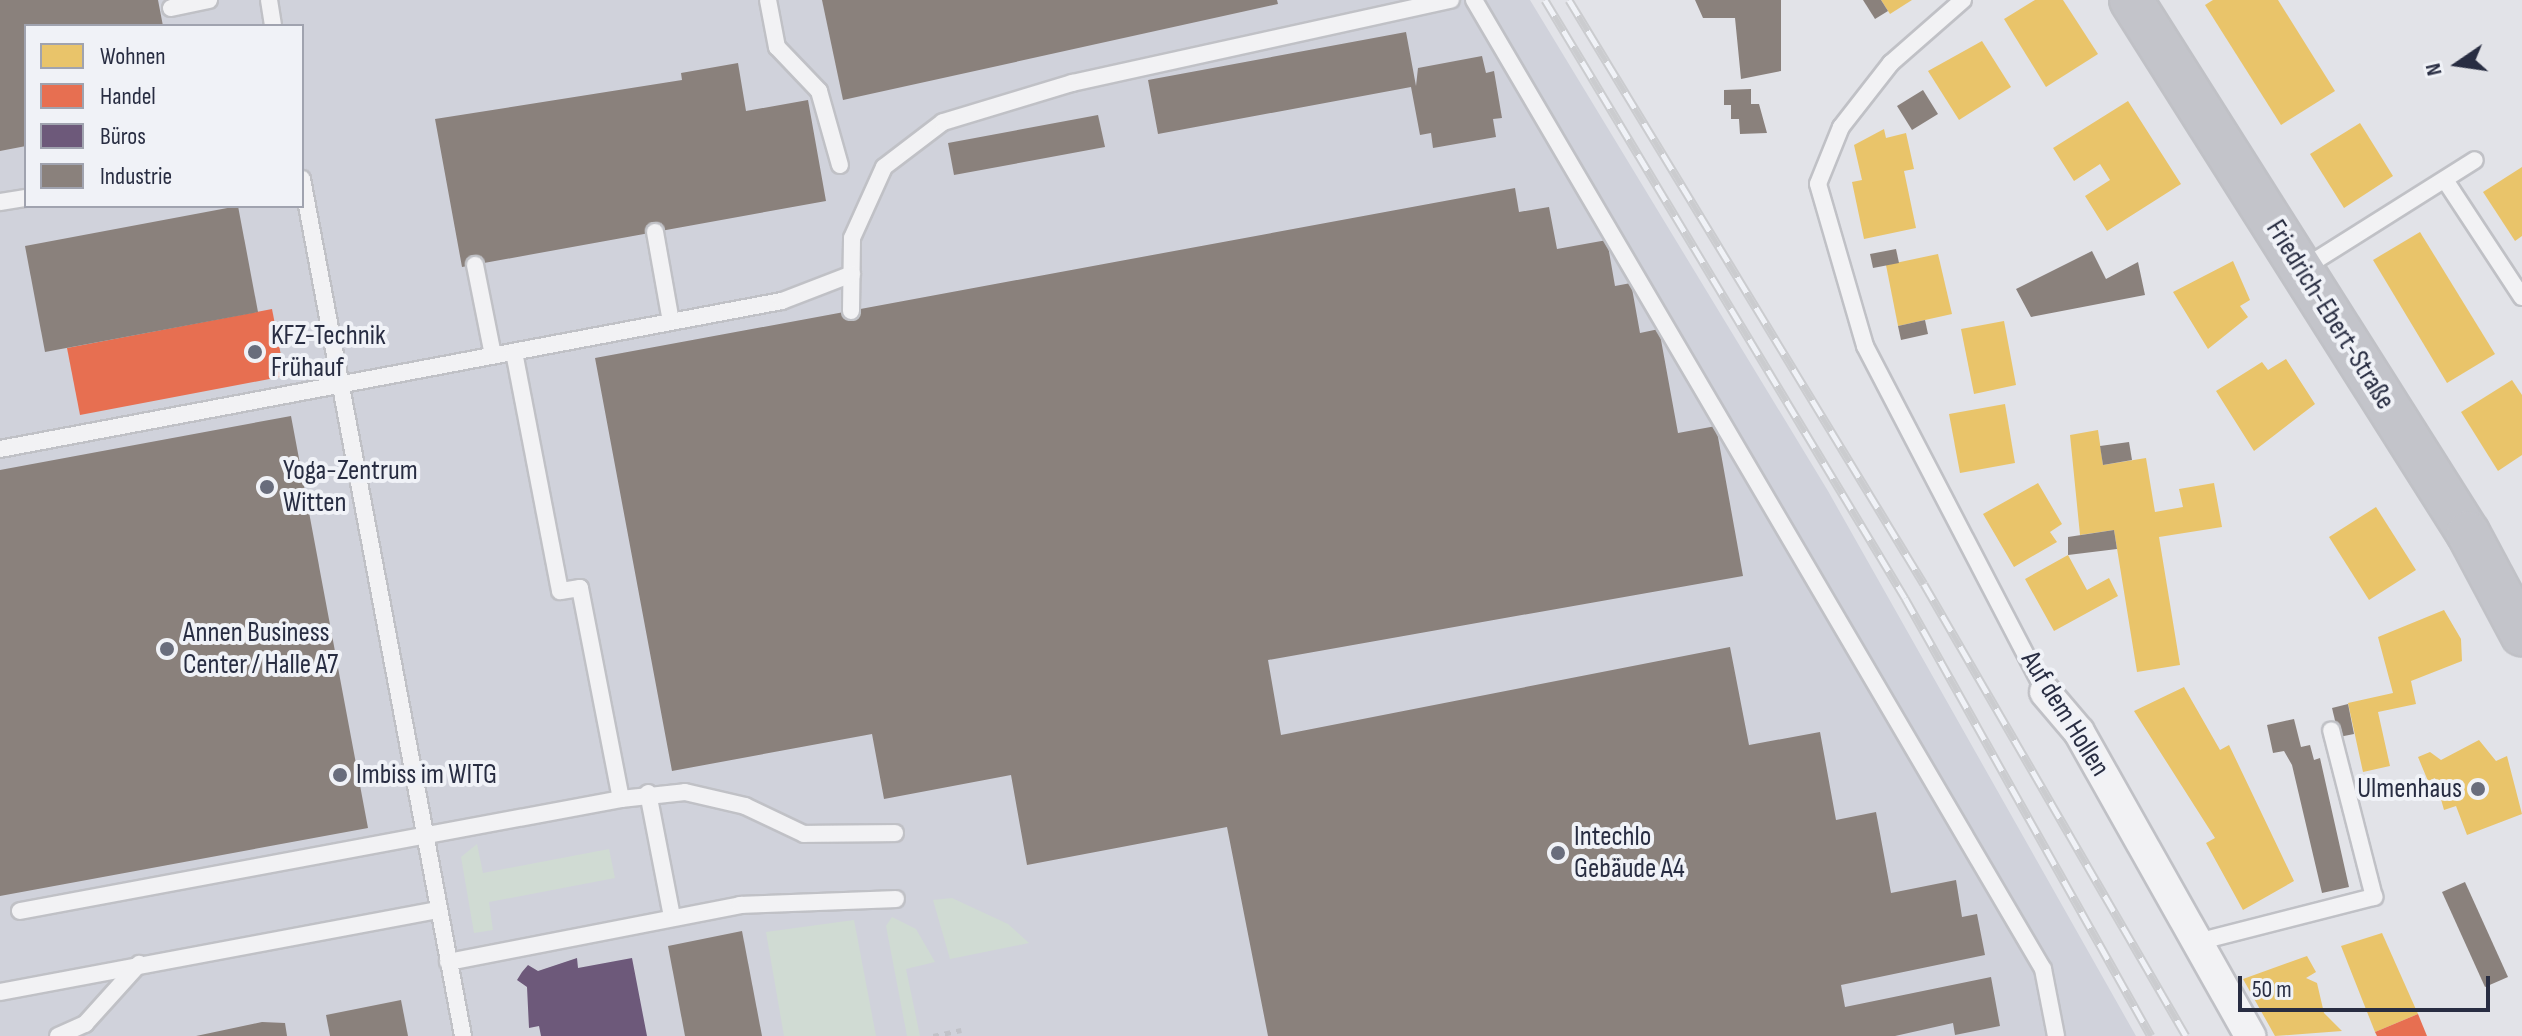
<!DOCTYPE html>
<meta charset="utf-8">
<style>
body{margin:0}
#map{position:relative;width:2522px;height:1036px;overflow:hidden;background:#e2e3e8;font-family:"Sofia Sans Condensed",sans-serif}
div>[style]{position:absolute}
.built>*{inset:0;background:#d0d2db}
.green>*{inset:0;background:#d0dbd3}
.homes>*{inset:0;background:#e9c46a}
.shops>*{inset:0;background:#e76f51}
.offices>*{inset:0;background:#6d597a}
.industry>*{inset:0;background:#8a817c}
.path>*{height:5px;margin-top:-2.5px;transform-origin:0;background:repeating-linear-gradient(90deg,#c1c2c8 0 6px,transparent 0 12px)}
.roads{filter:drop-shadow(2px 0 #c0c1c6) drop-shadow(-2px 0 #c0c1c6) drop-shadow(0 2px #c0c1c6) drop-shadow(0 -2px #c0c1c6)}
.lane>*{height:16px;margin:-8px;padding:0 8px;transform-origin:8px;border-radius:8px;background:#f2f2f4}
.street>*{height:30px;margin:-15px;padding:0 15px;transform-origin:15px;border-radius:15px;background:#f2f2f4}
.secondary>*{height:42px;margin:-21px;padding:0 21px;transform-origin:21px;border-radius:21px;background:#c3c4ca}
.rail>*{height:9px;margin-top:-4.5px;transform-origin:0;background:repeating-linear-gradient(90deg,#f0f2f7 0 18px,#cbcccf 0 36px);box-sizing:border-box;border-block:2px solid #cbcccf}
.dots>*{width:22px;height:22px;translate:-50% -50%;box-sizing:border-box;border:4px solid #f0f2f7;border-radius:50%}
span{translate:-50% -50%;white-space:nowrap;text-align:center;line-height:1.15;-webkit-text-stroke:8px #f0f2f7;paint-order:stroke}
.street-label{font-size:28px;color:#282d42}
.poi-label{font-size:28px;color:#282d42}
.left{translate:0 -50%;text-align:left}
.right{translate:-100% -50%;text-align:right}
.legend{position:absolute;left:24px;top:24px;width:280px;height:184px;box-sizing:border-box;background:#f0f2f7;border:2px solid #a0a3af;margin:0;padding:10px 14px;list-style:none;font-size:24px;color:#282d42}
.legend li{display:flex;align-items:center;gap:16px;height:40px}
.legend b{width:40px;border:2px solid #a0a3af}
.north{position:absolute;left:2418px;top:24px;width:80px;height:80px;-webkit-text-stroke:6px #f0f2f7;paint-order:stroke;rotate:257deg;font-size:22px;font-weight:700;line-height:32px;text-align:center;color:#282d42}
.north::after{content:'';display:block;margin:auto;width:28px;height:36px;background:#282d42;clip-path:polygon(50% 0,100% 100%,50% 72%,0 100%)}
.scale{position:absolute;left:2238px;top:976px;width:252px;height:36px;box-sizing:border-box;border:4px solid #282d42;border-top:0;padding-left:10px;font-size:24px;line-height:28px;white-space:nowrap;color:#282d42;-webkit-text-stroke:6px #f0f2f7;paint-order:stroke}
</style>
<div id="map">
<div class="built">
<div style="clip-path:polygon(evenodd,0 0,1530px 0,1828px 491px,2136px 1036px,0 1036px,0 0,26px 26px,302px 26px,302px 206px,26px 206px,26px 26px)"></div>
</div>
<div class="green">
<div style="clip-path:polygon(477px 844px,483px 873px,609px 849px,615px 878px,489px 902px,493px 930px,474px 933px,461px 857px)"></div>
<div style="clip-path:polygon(952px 898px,1008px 924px,1029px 943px,950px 959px,933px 900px)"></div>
<div style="clip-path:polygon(892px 917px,916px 929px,935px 962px,906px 969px,920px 1036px,907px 1036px,886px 926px)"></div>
<div style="clip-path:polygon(854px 920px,876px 1036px,784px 1036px,766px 932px)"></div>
</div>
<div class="homes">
<div style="clip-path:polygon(1881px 0,1912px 0,1890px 14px)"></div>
<div style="clip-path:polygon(2035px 0,2063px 0,2098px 54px,2046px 87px,2004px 19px)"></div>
<div style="clip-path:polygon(2213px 0,2278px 0,2335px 91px,2281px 125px,2205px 5px)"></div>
<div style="clip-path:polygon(1982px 41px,2011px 87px,1959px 120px,1928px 71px)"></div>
<div style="clip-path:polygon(2128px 101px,2181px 184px,2107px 231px,2085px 196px,2110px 180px,2100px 164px,2074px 181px,2053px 148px)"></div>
<div style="clip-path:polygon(2360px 123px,2393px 176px,2344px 208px,2310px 154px)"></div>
<div style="clip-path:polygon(1884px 129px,1886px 138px,1906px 133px,1914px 169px,1904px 171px,1916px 228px,1864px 239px,1852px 182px,1862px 180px,1854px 145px)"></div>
<div style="clip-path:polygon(2522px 167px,2522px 236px,2515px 241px,2483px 192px)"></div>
<div style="clip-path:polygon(2420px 232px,2495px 354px,2447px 383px,2373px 260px)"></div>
<div style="clip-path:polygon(1938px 254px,1952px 314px,1898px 326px,1886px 265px)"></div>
<div style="clip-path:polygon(2233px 261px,2250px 300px,2240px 306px,2248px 317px,2208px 349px,2173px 292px)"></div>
<div style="clip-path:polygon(2004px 321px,2016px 385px,1974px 394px,1961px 329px)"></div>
<div style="clip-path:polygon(2286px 359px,2315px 404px,2254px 451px,2216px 391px,2262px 362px,2268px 370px)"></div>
<div style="clip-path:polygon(2512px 380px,2522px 395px,2522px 455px,2498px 471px,2461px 412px)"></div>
<div style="clip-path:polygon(2005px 404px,2015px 463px,1960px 473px,1949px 414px)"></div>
<div style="clip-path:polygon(2098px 430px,2103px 465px,2146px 458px,2155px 512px,2183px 507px,2179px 489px,2214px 483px,2222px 527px,2159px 537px,2180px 665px,2137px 672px,2114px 530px,2080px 535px,2070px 435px)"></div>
<div style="clip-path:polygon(2038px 483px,2062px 524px,2050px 532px,2057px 542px,2014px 567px,1983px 514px)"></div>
<div style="clip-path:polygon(2376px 507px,2416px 570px,2369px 600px,2329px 537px)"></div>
<div style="clip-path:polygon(2068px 555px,2087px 590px,2109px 578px,2118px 596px,2054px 631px,2025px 579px)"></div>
<div style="clip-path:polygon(2444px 610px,2461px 639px,2462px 661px,2411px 681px,2416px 704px,2378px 712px,2390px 766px,2363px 772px,2348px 703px,2393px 693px,2378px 637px)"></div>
<div style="clip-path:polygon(2184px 687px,2220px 750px,2229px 745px,2294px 881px,2243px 910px,2206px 843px,2215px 838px,2134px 711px)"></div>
<div style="clip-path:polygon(2479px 740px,2496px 761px,2507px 756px,2522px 814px,2467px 835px,2456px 806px,2444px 810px,2435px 778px,2428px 781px,2418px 757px,2430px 752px,2441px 760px)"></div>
<div style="clip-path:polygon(2382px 933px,2418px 1014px,2375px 1032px,2341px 946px)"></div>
<div style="clip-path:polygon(2307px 956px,2316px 972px,2306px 978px,2317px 983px,2324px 1013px,2342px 1031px,2275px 1036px,2243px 979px)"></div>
</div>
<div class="shops">
<div style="clip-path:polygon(272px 309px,285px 376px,80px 415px,67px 348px)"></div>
<div style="clip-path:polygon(2418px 1014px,2427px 1036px,2377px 1036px,2375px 1032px)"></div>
</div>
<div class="offices">
<div style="clip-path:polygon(577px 958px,578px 968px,632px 958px,647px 1036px,541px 1036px,539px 1026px,529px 1028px,527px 987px,517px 980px,522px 972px,528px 965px,538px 971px)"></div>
</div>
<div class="industry">
<div style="clip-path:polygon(0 0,158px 0,163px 26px,26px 26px,26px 146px,0 151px)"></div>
<div style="clip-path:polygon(822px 0,1277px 0,1278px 4px,843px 100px)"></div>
<div style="clip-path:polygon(1695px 0,1781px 0,1781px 71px,1741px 79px,1735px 18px,1703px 18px)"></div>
<div style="clip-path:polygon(1863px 0,1881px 0,1888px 11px,1875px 19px)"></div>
<div style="clip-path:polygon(1406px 32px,1416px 86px,1418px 68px,1482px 56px,1486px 73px,1494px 71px,1502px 118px,1493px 119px,1496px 137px,1433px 148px,1431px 133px,1420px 135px,1411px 87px,1158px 134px,1148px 80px)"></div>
<div style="clip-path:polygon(738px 63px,746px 111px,808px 100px,826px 201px,462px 267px,435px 119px,682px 80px,681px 73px)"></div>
<div style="clip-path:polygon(1751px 89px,1751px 104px,1759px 104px,1767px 133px,1740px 134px,1739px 119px,1731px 119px,1731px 105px,1724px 105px,1724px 90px)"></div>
<div style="clip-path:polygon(1923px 90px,1938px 114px,1912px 130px,1897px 106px)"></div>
<div style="clip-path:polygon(1098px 115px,1105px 147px,954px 175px,948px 143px)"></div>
<div style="clip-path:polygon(1515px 188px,1519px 212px,1549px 207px,1557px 249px,1607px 240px,1615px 286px,1631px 283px,1640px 333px,1659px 329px,1678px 433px,1716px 426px,1743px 576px,1268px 660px,1281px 735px,1730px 647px,1749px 745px,1820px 732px,1836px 820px,1876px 812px,1891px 893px,1956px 880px,1962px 917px,1977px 914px,1985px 955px,1841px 985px,1845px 1007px,1991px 977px,2000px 1026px,1955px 1035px,1953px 1023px,1895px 1036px,1268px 1036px,1227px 827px,1027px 865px,1011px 775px,884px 799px,872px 734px,672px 771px,595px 358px)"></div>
<div style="clip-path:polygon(238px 206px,258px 312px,45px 352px,25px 246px)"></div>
<div style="clip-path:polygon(1896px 249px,1899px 263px,1873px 268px,1870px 254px)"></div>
<div style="clip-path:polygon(2092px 251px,2106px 279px,2138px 262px,2145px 295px,2031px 317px,2016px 289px)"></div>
<div style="clip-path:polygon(1925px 320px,1928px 334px,1901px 340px,1898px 326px)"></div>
<div style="clip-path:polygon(291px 416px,368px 828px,0 896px,0 470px)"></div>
<div style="clip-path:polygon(2129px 442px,2132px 460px,2103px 465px,2100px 446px)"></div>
<div style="clip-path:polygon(2114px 530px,2117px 549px,2068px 555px,2068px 537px)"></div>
<div style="clip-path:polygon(2348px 704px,2354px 734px,2339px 737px,2332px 708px)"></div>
<div style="clip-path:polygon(2294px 719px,2301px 747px,2310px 745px,2314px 760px,2320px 758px,2349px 887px,2322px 893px,2292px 765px,2284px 751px,2273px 753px,2267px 725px)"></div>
<div style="clip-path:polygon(2465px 882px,2508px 977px,2485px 987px,2442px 892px)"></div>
<div style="clip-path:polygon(742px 931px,762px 1036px,685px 1036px,668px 946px)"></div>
<div style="clip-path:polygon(401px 1000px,408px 1036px,330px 1036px,326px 1015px)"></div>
<div style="clip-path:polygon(262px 1022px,285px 1023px,287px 1036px,196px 1036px)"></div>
</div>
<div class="path">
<div style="left:933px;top:1036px;width:29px;rotate:-12deg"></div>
</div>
<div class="roads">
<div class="lane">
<div style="left:269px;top:0;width:26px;rotate:81deg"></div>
<div style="left:768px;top:0;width:48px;rotate:79.2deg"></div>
<div style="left:777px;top:47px;width:61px;rotate:46.3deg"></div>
<div style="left:819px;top:91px;width:77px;rotate:74.2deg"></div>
<div style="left:1474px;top:0;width:1124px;rotate:59.58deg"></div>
<div style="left:2043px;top:969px;width:68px;rotate:79deg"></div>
<div style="left:1963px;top:0;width:96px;rotate:138.8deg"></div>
<div style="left:1891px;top:63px;width:81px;rotate:128deg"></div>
<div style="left:1841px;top:127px;width:61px;rotate:112deg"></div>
<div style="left:1818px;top:184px;width:169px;rotate:73.8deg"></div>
<div style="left:1865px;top:346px;width:390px;rotate:62.5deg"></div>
<div style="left:171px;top:8px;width:39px;rotate:-12deg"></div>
<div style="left:302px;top:179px;width:872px;rotate:79.36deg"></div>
<div style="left:2445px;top:180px;width:140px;rotate:56.7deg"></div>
<div style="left:0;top:202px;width:26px;rotate:-9deg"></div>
<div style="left:655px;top:232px;width:91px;rotate:79.9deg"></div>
<div style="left:475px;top:265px;width:92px;rotate:78.7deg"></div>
<div style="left:2302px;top:269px;width:204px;rotate:-32.2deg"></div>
<div style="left:851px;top:311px;width:73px;rotate:-89.2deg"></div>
<div style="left:852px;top:238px;width:78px;rotate:-65.7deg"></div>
<div style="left:884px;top:167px;width:74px;rotate:-37.3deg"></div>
<div style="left:943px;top:122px;width:135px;rotate:-16.8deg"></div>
<div style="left:1072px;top:83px;width:388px;rotate:-12.4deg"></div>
<div style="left:0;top:449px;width:796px;rotate:-10.72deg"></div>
<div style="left:782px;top:301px;width:75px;rotate:-21.1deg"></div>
<div style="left:648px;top:793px;width:126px;rotate:79deg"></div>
<div style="left:621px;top:799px;width:64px;rotate:-6.2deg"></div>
<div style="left:685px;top:792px;width:62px;rotate:13.1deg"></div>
<div style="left:745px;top:806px;width:65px;rotate:25.4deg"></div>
<div style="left:804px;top:834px;width:91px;rotate:-0.6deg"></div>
<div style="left:20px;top:911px;width:611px;rotate:-10.56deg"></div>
<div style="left:621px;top:799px;width:215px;rotate:-101deg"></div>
<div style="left:580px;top:588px;width:20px;rotate:171deg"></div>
<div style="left:560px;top:591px;width:243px;rotate:-100.9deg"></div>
<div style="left:2201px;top:941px;width:179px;rotate:-14.3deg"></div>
<div style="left:2374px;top:897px;width:172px;rotate:-104.4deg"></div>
<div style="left:448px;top:962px;width:298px;rotate:-11deg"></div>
<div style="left:740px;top:905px;width:156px;rotate:-2.2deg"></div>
<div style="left:0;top:992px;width:446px;rotate:-10.6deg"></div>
<div style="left:58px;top:1036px;width:30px;rotate:-24deg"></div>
<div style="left:85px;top:1024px;width:81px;rotate:-48deg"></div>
</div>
<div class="street">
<div style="left:2045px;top:692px;width:52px;rotate:49.6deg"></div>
<div style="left:2079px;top:732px;width:349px;rotate:60.6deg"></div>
</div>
<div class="secondary">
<div style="left:2131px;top:0;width:631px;rotate:57.7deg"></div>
<div style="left:2468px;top:533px;width:115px;rotate:61.9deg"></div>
</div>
</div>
<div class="rail">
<div style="left:1545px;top:0;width:698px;rotate:58.95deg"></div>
<div style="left:1905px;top:598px;width:502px;rotate:60.68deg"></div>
<div style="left:1569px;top:0;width:683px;rotate:58.71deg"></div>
<div style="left:1924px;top:584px;width:522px;rotate:59.9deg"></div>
</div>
<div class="dots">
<div style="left:255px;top:352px;background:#696d7c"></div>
<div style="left:267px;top:487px;background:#696d7c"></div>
<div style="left:167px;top:649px;background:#696d7c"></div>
<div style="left:340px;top:775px;background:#696d7c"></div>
<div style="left:2478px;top:789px;background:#696d7c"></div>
<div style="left:1558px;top:853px;background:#696d7c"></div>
</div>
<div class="street-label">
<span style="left:2330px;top:315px;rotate:58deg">Friedrich-Ebert-Straße</span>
<span style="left:2065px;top:714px;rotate:58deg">Auf dem Hollen</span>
</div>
<div class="poi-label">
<span class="left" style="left:271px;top:352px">KFZ-Technik<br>Frühauf</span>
<span class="left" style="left:283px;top:487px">Yoga-Zentrum<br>Witten</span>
<span class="left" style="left:183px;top:649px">Annen Business<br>Center / Halle A7</span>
<span class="left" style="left:356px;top:775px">Imbiss im WITG</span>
<span class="right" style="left:2462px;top:789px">Ulmenhaus</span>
<span class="left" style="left:1574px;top:853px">Intechlo<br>Gebäude A4</span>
</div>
<ul class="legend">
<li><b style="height:22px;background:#e9c46a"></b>Wohnen</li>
<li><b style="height:22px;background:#e76f51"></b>Handel</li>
<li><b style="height:22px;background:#6d597a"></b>Büros</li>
<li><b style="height:22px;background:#8a817c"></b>Industrie</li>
</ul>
<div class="north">N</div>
<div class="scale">50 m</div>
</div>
